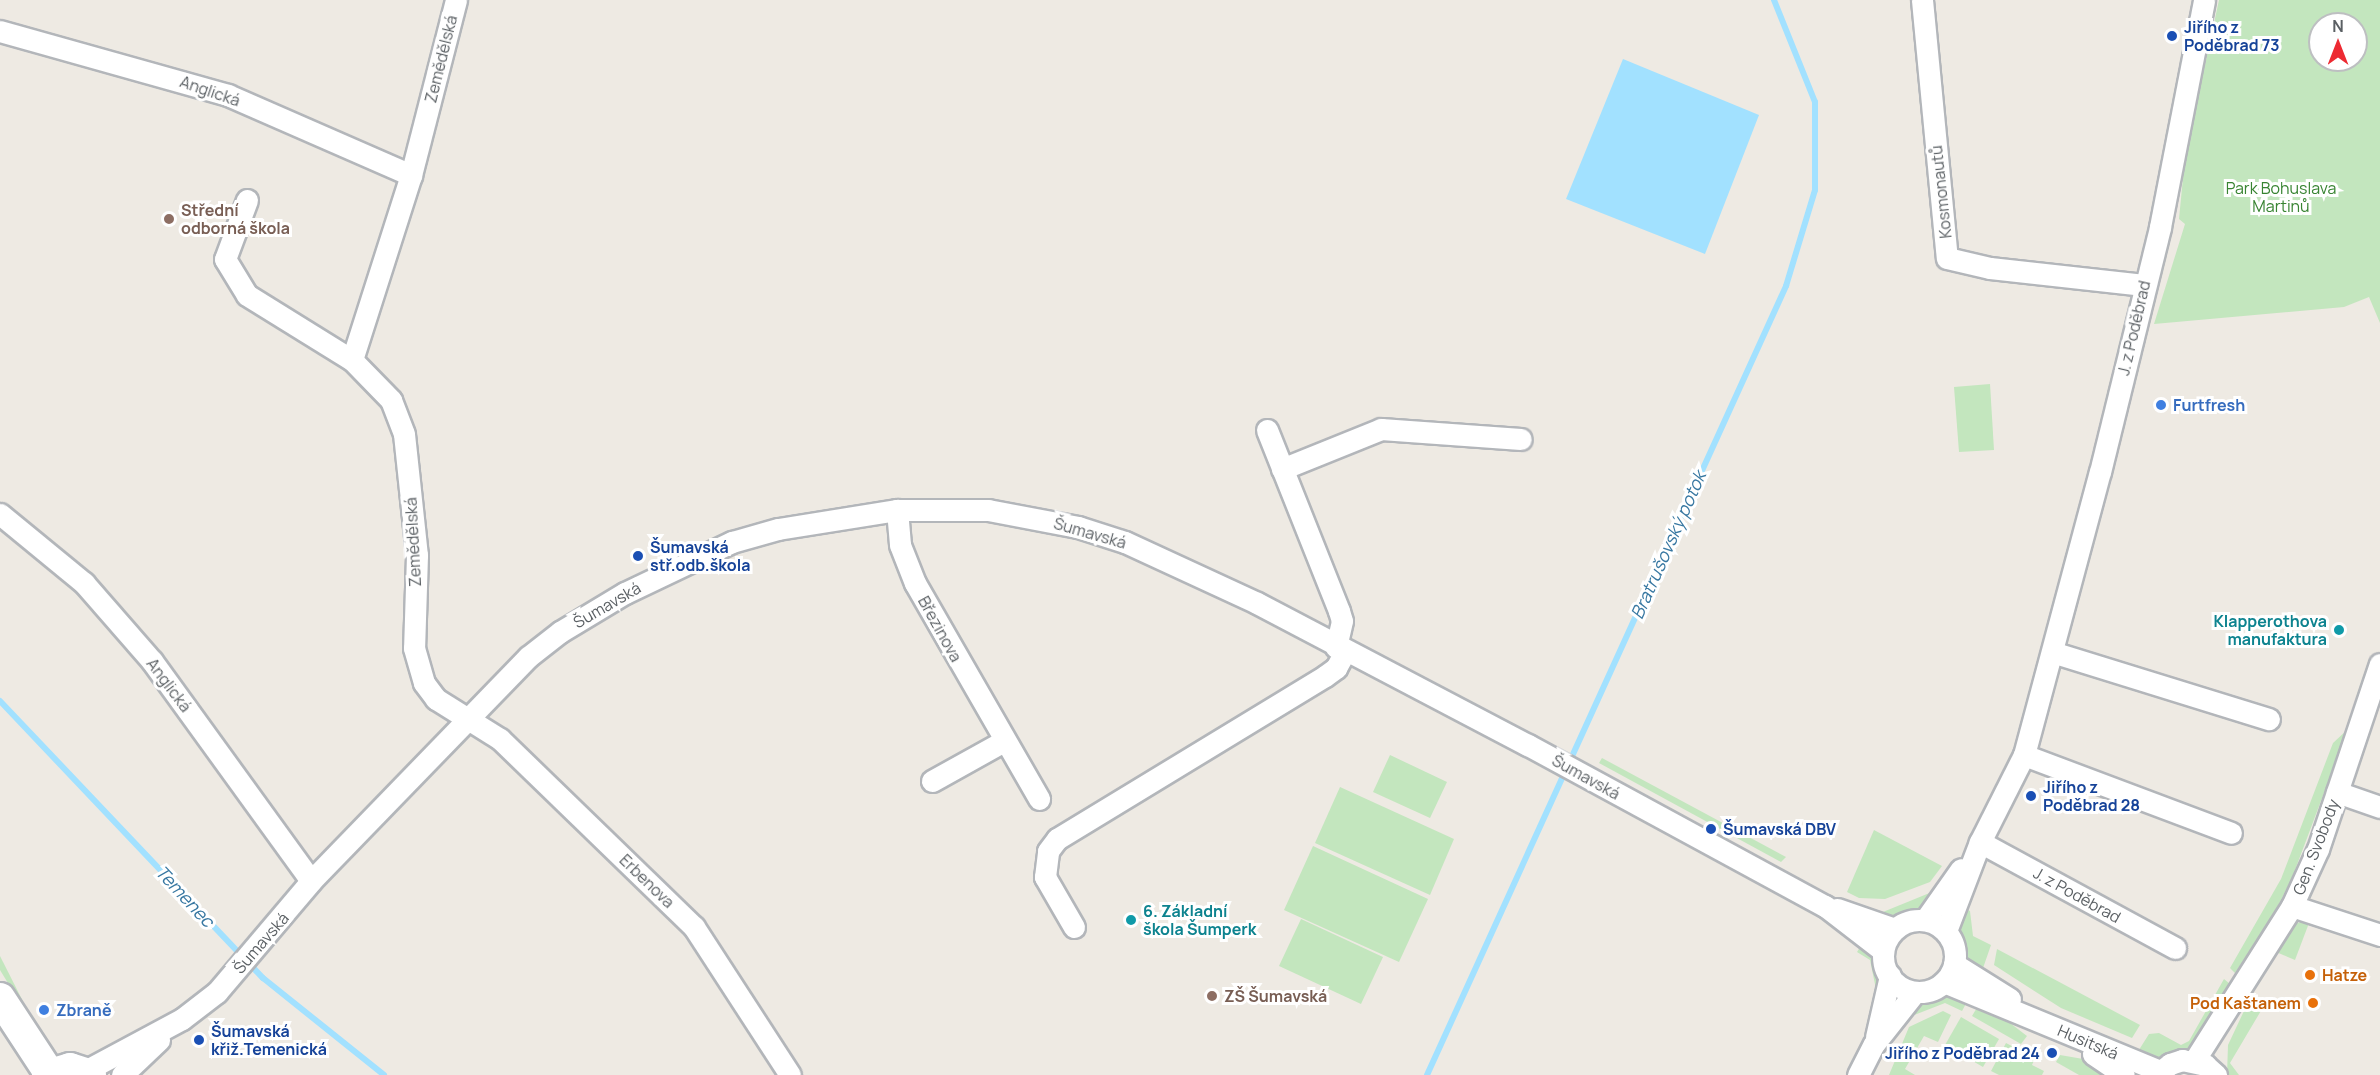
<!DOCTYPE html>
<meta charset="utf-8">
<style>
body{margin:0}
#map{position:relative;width:2380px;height:1075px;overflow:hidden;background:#eeeae3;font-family:Manrope,sans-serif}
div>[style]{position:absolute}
.green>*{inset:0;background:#c3e6be}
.water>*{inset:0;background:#a2e1ff}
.stream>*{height:6px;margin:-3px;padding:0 3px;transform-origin:3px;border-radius:3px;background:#a2e1ff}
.roads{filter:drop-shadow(2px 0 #b3b6ba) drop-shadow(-2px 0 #b3b6ba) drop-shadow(0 2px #b3b6ba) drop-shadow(0 -2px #b3b6ba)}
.street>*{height:21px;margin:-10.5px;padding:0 10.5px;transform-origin:10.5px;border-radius:10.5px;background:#fff}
.street>.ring{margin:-10.5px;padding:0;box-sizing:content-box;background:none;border:21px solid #fff;border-radius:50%}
.secondary>*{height:30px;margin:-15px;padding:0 15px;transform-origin:15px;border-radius:15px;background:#fff}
.dots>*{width:16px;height:16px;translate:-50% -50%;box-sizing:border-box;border:3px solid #fff;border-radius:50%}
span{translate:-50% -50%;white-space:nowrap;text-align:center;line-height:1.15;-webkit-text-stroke:6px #fff;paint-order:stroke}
.transit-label{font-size:16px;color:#164399;font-weight:700}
.left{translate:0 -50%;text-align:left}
.right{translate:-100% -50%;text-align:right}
.street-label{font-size:16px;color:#5b6064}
.park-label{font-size:16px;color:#388432}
.education-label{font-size:16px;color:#785e54;font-weight:700}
.shop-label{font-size:16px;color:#366cbe;font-weight:700}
.culture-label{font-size:16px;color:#0d838f;font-weight:700}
.food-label{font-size:16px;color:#c56008;font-weight:700}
.water-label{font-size:18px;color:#3777a1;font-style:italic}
.north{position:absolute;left:2308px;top:12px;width:60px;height:60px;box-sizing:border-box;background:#fff;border:2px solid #bdbfc1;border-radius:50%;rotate:0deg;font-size:16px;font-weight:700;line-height:24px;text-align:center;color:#5b6064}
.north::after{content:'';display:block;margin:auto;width:21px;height:27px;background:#ed2a32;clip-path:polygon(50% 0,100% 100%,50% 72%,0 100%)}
</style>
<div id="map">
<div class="green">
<div style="clip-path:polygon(evenodd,2219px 0,2380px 0,2380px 323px,2369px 297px,2344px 307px,2154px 324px,2185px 224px,2179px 219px,2185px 157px,2219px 0,2320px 24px,2356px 24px,2356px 60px,2320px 60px,2320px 24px)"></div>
<div style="clip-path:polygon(1990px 384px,1994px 450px,1959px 452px,1954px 387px)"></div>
<div style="clip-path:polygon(2348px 729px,2292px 878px,2272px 918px,2235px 973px,2230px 968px,2281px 879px,2333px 743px)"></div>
<div style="clip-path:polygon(1390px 755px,1447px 782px,1430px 818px,1373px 792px)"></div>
<div style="clip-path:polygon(1602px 758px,1786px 857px,1781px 862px,1599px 763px)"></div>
<div style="clip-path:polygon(1340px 787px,1454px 839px,1430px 895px,1315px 843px)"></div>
<div style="clip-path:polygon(1874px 830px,1942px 866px,1930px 882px,1885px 899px,1859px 898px,1847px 892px)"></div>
<div style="clip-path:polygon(1313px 846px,1428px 899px,1399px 962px,1284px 910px)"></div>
<div style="clip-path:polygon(1932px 892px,1925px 906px,1910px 912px,1891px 917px,1878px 914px)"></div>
<div style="clip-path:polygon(1962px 907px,1970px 911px,1973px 936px,1991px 945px,1982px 971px,1966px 956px,1959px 935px)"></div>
<div style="clip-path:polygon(1301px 919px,1383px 957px,1361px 1004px,1279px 966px)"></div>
<div style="clip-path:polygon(2306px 921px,2309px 923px,2295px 960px,2276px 952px,2293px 924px)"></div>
<div style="clip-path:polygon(1862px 944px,1875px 958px,1881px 978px,1877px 1002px,1873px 1000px,1877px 994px,1870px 960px,1857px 952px)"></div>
<div style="clip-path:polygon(1997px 949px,2140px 1025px,2132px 1038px,2061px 1008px,1994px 965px)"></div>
<div style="clip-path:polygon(0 956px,42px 1039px,0 970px)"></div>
<div style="clip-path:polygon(2224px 979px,2230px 984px,2204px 1035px,2190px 1052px,2157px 1060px,2137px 1053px,2149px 1034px,2159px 1033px,2181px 1045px,2189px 1041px)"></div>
<div style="clip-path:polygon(1950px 995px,1968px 1000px,1962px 1011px,1945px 1003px,1904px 1019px,1916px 1003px)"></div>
<div style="clip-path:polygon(2251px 996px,2262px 1009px,2230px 1063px,2239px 1075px,2227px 1075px,2228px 1045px)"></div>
<div style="clip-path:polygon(1978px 1006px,1997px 1013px,2027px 1036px,2021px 1044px,1972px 1016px)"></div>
<div style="clip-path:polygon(1943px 1011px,1951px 1015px,1938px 1042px,1924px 1036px,1905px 1069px,1915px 1075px,1889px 1075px,1909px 1027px)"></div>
<div style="clip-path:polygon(1961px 1017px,1999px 1039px,1983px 1067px,1945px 1045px)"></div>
<div style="clip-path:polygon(2006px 1043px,2035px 1058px,2032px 1065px,2044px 1071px,2042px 1075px,1999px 1075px,1991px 1071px)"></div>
<div style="clip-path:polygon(2060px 1055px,2089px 1060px,2113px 1075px,2079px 1075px,2056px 1062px)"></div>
</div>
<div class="water">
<div style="clip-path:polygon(1623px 59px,1759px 115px,1705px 254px,1566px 199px)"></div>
</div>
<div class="stream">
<div style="left:0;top:701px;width:382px;rotate:46.5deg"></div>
<div style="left:263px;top:978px;width:155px;rotate:38.7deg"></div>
<div style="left:1427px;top:1075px;width:867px;rotate:-65.53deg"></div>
<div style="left:1786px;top:286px;width:100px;rotate:-73.2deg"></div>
<div style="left:1815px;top:190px;width:88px;rotate:-90deg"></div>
<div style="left:1815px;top:102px;width:110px;rotate:-111.9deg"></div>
</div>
<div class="roads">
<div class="street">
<div style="left:456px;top:0;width:181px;rotate:104.4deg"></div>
<div style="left:411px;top:175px;width:194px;rotate:107.7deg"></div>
<div style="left:352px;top:360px;width:56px;rotate:45.7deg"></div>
<div style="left:391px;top:400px;width:36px;rotate:69deg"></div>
<div style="left:404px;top:434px;width:122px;rotate:83.9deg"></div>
<div style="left:417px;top:555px;width:93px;rotate:91.8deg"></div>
<div style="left:414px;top:648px;width:36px;rotate:74deg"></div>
<div style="left:424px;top:683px;width:20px;rotate:53deg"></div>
<div style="left:436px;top:699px;width:75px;rotate:32deg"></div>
<div style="left:500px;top:739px;width:270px;rotate:44.1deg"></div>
<div style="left:694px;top:927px;width:176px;rotate:57deg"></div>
<div style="left:1922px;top:0;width:259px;rotate:84.5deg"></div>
<div style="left:1947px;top:258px;width:44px;rotate:13.1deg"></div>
<div style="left:1990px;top:268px;width:155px;rotate:6.3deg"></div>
<div style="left:0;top:31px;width:237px;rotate:15.7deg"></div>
<div style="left:228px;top:95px;width:200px;rotate:23.6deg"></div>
<div style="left:247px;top:200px;width:63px;rotate:110.4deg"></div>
<div style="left:225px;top:259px;width:42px;rotate:58.6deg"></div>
<div style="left:247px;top:295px;width:123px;rotate:31.8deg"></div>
<div style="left:1267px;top:430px;width:195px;rotate:68.3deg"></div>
<div style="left:1339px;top:611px;width:10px;rotate:73deg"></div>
<div style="left:1342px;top:621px;width:27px;rotate:103deg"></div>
<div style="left:1282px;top:469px;width:107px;rotate:-22deg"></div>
<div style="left:1381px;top:429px;width:140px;rotate:4.1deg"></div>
<div style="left:897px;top:510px;width:35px;rotate:85deg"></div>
<div style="left:900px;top:545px;width:41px;rotate:68.5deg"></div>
<div style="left:915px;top:583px;width:249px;rotate:60.1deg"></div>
<div style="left:0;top:514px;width:109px;rotate:39.4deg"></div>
<div style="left:84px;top:583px;width:103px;rotate:48.9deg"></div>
<div style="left:152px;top:661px;width:271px;rotate:54.1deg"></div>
<div style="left:2052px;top:652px;width:227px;rotate:17.2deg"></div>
<div style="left:2024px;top:755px;width:221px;rotate:20.6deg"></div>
<div style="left:932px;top:781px;width:80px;rotate:-29.1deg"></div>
<div style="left:2337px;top:792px;width:46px;rotate:19.2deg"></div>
<div style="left:1980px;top:842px;width:222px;rotate:28.5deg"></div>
<div style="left:2292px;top:906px;width:93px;rotate:18.2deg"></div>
<div style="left:1837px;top:909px;width:61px;rotate:19deg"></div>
<div class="ring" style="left:1883px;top:920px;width:51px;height:51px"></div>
<div style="left:1925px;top:920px;width:62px;rotate:-54.8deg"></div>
<div style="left:1074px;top:927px;width:58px;rotate:-120.1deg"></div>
<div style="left:1045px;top:877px;width:26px;rotate:-83deg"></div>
<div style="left:1048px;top:851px;width:15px;rotate:-53deg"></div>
<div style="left:1057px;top:839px;width:314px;rotate:-31.3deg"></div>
<div style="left:1325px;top:676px;width:14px;rotate:-36deg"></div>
<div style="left:1336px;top:668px;width:18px;rotate:-61deg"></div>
<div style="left:1946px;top:931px;width:95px;rotate:-69.1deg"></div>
<div style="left:1980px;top:842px;width:97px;rotate:-63.2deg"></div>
<div style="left:2024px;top:755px;width:293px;rotate:-75deg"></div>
<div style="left:2100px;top:472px;width:252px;rotate:-76.2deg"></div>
<div style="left:2160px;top:227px;width:231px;rotate:-79deg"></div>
<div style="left:1954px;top:964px;width:66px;rotate:32deg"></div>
<div style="left:1944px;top:982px;width:234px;rotate:22.4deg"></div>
<div style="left:1876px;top:1037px;width:63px;rotate:-77.1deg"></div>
<div style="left:2093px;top:1054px;width:37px;rotate:34deg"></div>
<div style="left:2194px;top:1061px;width:183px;rotate:-57.7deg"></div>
<div style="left:2292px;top:906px;width:63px;rotate:-65.5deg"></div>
<div style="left:2318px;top:849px;width:195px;rotate:-71.5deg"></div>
<div style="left:85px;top:1071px;width:110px;rotate:-28.2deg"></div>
<div style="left:182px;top:1019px;width:44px;rotate:-37.6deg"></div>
<div style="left:217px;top:992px;width:145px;rotate:-49.7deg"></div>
<div style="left:311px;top:881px;width:312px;rotate:-45.9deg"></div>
<div style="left:528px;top:657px;width:41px;rotate:-38deg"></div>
<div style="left:560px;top:632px;width:76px;rotate:-31deg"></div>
<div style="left:625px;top:593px;width:119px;rotate:-25.5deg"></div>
<div style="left:732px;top:542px;width:48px;rotate:-15.8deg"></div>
<div style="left:778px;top:529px;width:121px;rotate:-9.1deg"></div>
<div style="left:897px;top:510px;width:91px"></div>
<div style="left:988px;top:510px;width:92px;rotate:10.7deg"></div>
<div style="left:1078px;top:527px;width:49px;rotate:17.7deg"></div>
<div style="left:1125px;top:542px;width:145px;rotate:24.8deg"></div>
<div style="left:1257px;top:603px;width:306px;rotate:27.7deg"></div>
<div style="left:1528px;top:745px;width:338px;rotate:28.5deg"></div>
<div style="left:1825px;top:906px;width:72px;rotate:37.7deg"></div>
<div style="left:122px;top:1075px;width:51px;rotate:-43.4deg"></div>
<div style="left:1858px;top:1075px;width:35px;rotate:-63deg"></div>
<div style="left:1874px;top:1044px;width:66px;rotate:-51.7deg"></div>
<div style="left:2156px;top:1075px;width:18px;rotate:-38deg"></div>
<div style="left:2170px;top:1064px;width:13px;rotate:-18deg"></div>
<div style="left:2182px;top:1060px;width:24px;rotate:12deg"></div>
<div style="left:2205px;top:1065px;width:15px;rotate:42deg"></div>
</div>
<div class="secondary">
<div style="left:0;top:998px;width:90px;rotate:56.8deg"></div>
<div style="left:47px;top:1075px;width:24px;rotate:-17deg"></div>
<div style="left:70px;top:1068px;width:22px;rotate:18deg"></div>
</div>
</div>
<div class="dots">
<div style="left:2172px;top:36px;background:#1a4fb4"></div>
<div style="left:169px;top:219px;background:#8d6e63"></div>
<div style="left:2161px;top:405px;background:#3f7fe0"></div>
<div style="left:638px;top:556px;background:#1a4fb4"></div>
<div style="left:2339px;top:630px;background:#0f9aa8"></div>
<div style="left:2031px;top:796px;background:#1a4fb4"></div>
<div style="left:1711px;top:829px;background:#1a4fb4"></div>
<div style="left:1131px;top:920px;background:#0f9aa8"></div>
<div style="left:2310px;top:975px;background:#e8710a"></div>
<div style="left:1212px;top:996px;background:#8d6e63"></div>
<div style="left:2313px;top:1003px;background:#e8710a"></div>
<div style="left:44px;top:1010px;background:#3f7fe0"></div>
<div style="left:199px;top:1040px;background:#1a4fb4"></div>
<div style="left:2052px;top:1053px;background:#1a4fb4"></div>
</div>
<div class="transit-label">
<span class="left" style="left:2184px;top:36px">Jiřího z<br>Poděbrad 73</span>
<span class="left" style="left:650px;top:556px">Šumavská<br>stř.odb.škola</span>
<span class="left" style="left:2043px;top:796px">Jiřího z<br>Poděbrad 28</span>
<span class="left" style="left:1723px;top:829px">Šumavská DBV</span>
<span class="left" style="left:211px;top:1040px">Šumavská<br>křiž.Temenická</span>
<span class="right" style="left:2040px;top:1053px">Jiřího z Poděbrad 24</span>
</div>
<div class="street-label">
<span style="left:441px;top:59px;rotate:-76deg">Zemědělská</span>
<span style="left:210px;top:91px;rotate:19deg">Anglická</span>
<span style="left:1941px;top:192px;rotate:-96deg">Kosmonautů</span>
<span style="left:2134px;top:328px;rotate:-77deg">J. z Poděbrad</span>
<span style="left:1090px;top:533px;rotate:16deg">Šumavská</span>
<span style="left:413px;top:542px;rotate:-93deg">Zemědělská</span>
<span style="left:607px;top:605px;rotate:-30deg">Šumavská</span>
<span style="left:940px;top:629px;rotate:61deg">Březinova</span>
<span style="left:169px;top:685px;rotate:53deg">Anglická</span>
<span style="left:1586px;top:777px;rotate:29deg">Šumavská</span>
<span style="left:2316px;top:847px;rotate:-69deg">Gen. Svobody</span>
<span style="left:647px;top:881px;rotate:44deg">Erbenova</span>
<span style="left:2077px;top:895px;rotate:29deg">J. z Poděbrad</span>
<span style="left:261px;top:943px;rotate:-49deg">Šumavská</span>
<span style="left:2088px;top:1042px;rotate:23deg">Husitská</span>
</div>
<div class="park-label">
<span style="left:2281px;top:197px">Park Bohuslava<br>Martinů</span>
</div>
<div class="education-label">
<span class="left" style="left:181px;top:219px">Střední<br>odborná škola</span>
<span class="left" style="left:1224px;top:996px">ZŠ Šumavská</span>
</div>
<div class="shop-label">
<span class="left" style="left:2173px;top:405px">Furtfresh</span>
<span class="left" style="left:56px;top:1010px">Zbraně</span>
</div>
<div class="culture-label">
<span class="right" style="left:2327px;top:630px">Klapperothova<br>manufaktura</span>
<span class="left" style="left:1143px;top:920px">6. Základní<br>škola Šumperk</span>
</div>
<div class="food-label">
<span class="left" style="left:2322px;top:975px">Hatze</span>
<span class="right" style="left:2301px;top:1003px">Pod Kaštanem</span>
</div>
<div class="water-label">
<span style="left:1668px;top:545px;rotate:-66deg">Bratrušovský potok</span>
<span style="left:185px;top:896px;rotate:47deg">Temenec</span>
</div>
<div class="north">N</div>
</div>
